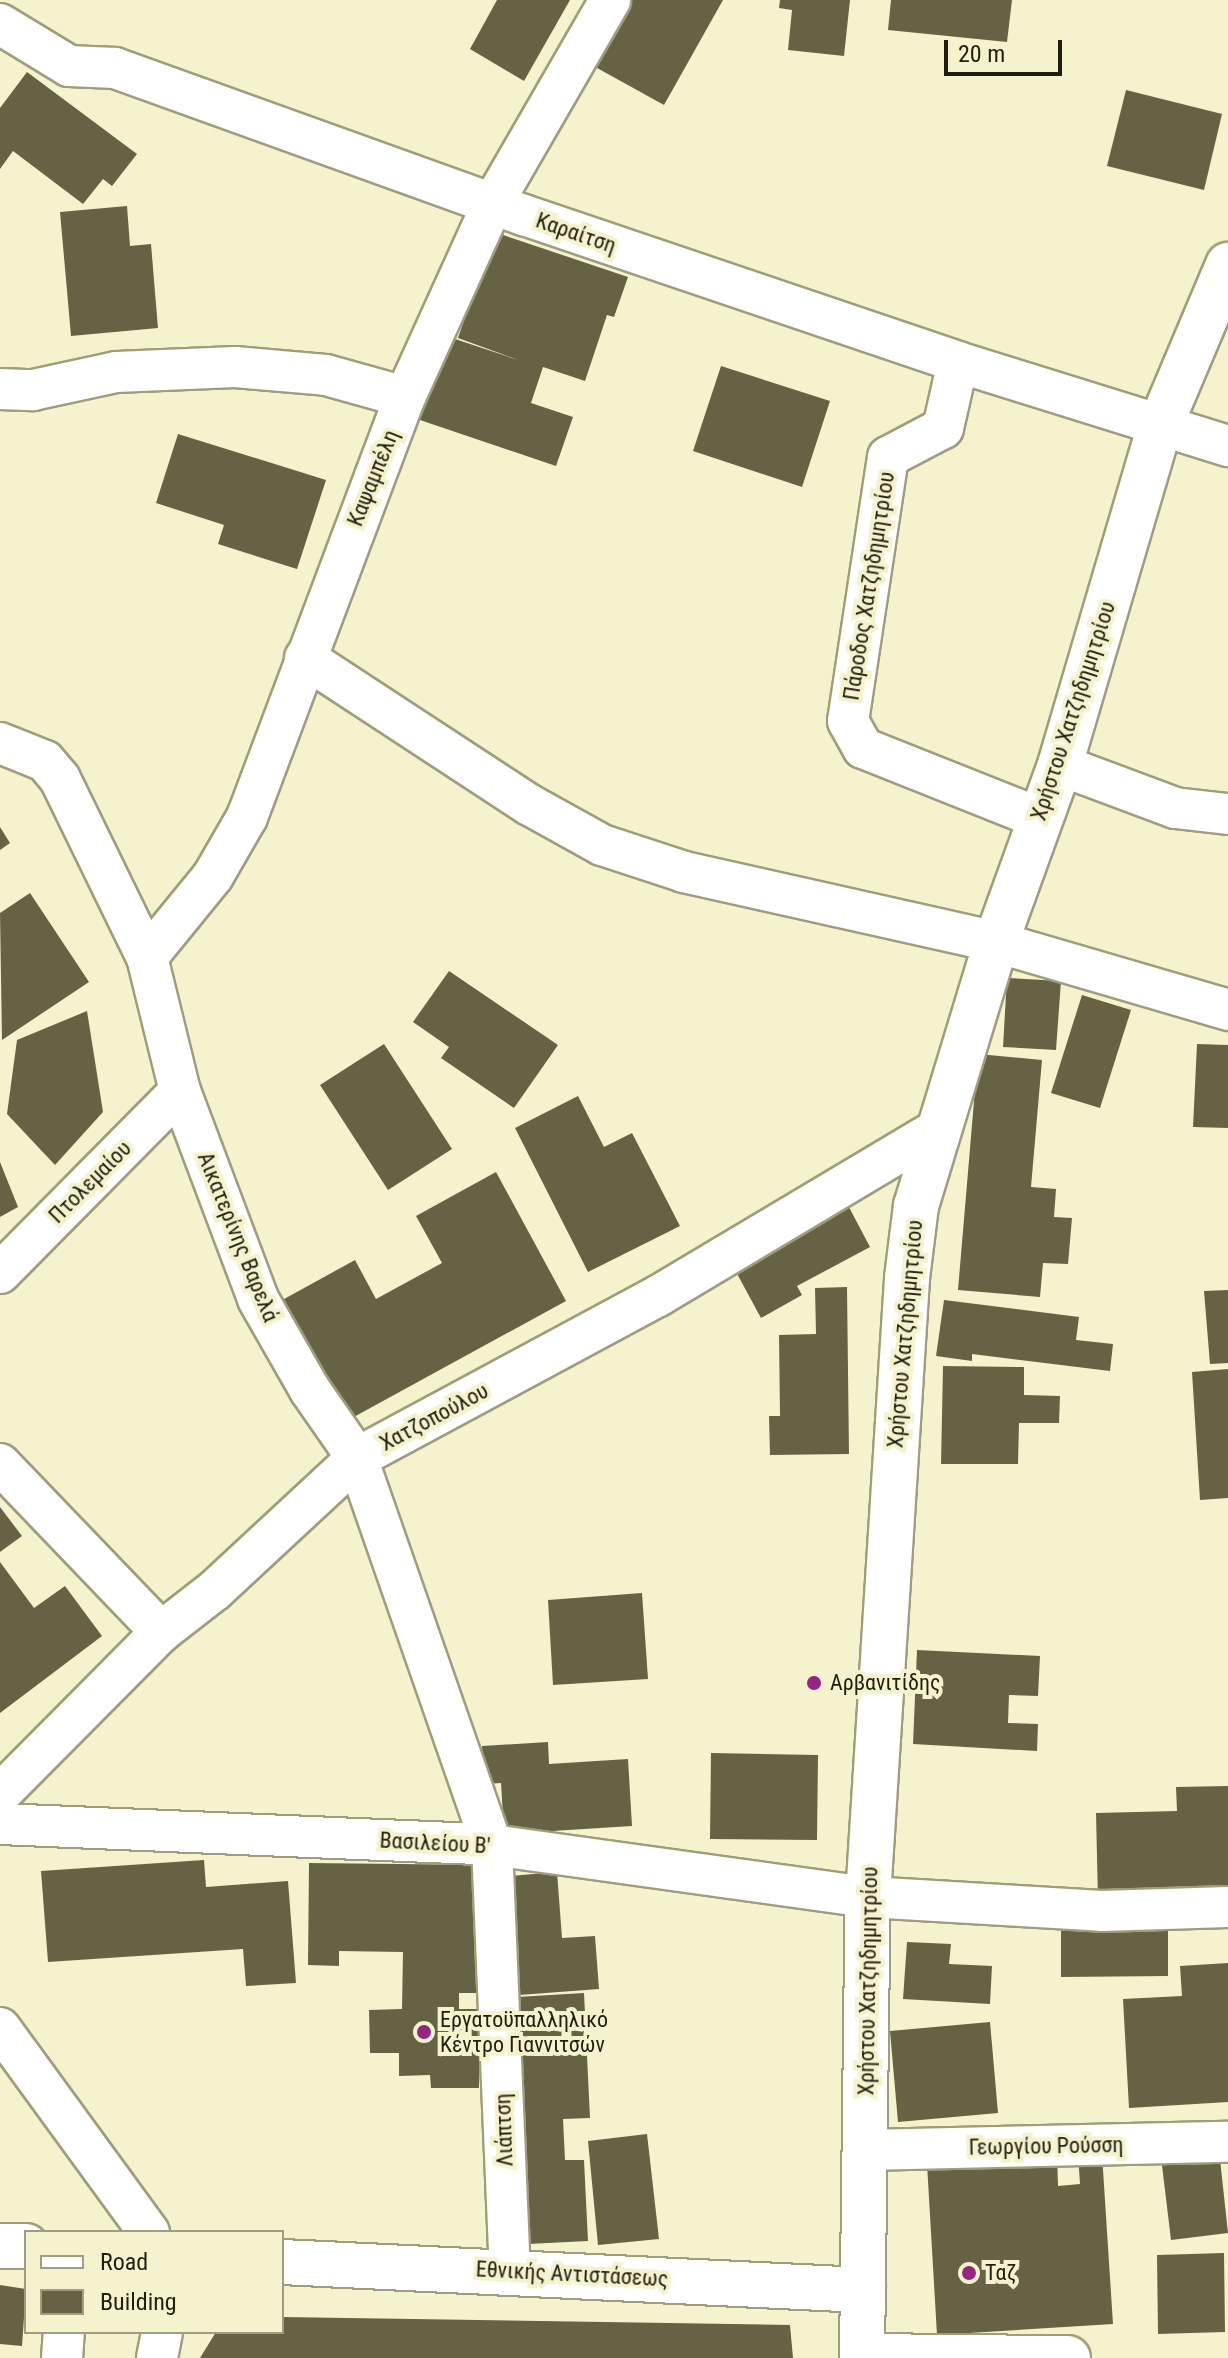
<!DOCTYPE html>
<meta charset="utf-8">
<style>
body{margin:0}
#map{position:relative;width:1228px;height:2358px;overflow:hidden;background:#f5f3ce;font-family:"Roboto Condensed",sans-serif}
div>[style]{position:absolute}
.building>*{inset:0;background:#656343}
.roads{filter:drop-shadow(2px 0 #9f9d7b) drop-shadow(-2px 0 #9f9d7b) drop-shadow(0 2px #9f9d7b) drop-shadow(0 -2px #9f9d7b)}
.minor>*{height:40px;margin:-20px;padding:0 20px;transform-origin:20px;border-radius:20px;background:#fff}
.tertiary>*{height:44px;margin:-22px;padding:0 22px;transform-origin:22px;border-radius:22px;background:#fff}
.secondary>*{height:44px;margin:-22px;padding:0 22px;transform-origin:22px;border-radius:22px;background:#fff}
.dots>*{width:22px;height:22px;translate:-50% -50%;box-sizing:border-box;border:4px solid #f5f3ce;border-radius:50%}
span{translate:-50% -50%;white-space:nowrap;text-align:center;line-height:1.15;-webkit-text-stroke:8px #f5f3ce;paint-order:stroke}
.street-label{font-size:22px;color:#1f1e10}
.poi-label{font-size:22px;color:#1f1e10}
.left{translate:0 -50%;text-align:left}
.legend{position:absolute;left:24px;top:2230px;width:260px;height:104px;box-sizing:border-box;background:#f5f3ce;border:2px solid #9f9e82;margin:0;padding:10px 14px;list-style:none;font-size:24px;color:#1f1e10}
.legend li{display:flex;align-items:center;gap:16px;height:40px}
.legend b{width:40px;border:2px solid #9f9e82}
.scale{position:absolute;left:944px;top:40px;width:118px;height:36px;box-sizing:border-box;border:4px solid #1f1e10;border-top:0;padding-left:10px;font-size:24px;line-height:28px;white-space:nowrap;color:#1f1e10;-webkit-text-stroke:6px #f5f3ce;paint-order:stroke}
</style>
<div id="map">
<div class="building">
<div style="clip-path:polygon(497px 0,570px 0,524px 81px,470px 49px)"></div>
<div style="clip-path:polygon(623px 0,723px 0,664px 105px,588px 63px)"></div>
<div style="clip-path:polygon(780px 0,850px 0,844px 56px,788px 50px,792px 10px,779px 8px)"></div>
<div style="clip-path:polygon(891px 0,1012px 0,1007px 42px,888px 30px)"></div>
<div style="clip-path:polygon(27px 72px,137px 154px,112px 186px,103px 179px,83px 204px,13px 151px,0 169px,0 108px)"></div>
<div style="clip-path:polygon(1126px 90px,1222px 114px,1204px 190px,1107px 166px)"></div>
<div style="clip-path:polygon(127px 206px,130px 246px,151px 244px,158px 328px,71px 336px,60px 212px)"></div>
<div style="clip-path:polygon(494px 232px,628px 277px,614px 317px,607px 315px,585px 381px,543px 367px,531px 403px,573px 417px,556px 466px,417px 419px,446px 336px,518px 360px,458px 338px)"></div>
<div style="clip-path:polygon(721px 366px,830px 401px,802px 487px,693px 451px)"></div>
<div style="clip-path:polygon(178px 434px,326px 480px,297px 569px,218px 544px,224px 525px,156px 503px)"></div>
<div style="clip-path:polygon(0 827px,10px 843px,0 850px)"></div>
<div style="clip-path:polygon(30px 893px,89px 982px,2px 1040px,0 913px)"></div>
<div style="clip-path:polygon(449px 971px,558px 1045px,514px 1108px,441px 1058px,449px 1047px,413px 1022px)"></div>
<div style="clip-path:polygon(1007px 978px,1061px 981px,1056px 1050px,1003px 1047px)"></div>
<div style="clip-path:polygon(1082px 995px,1131px 1010px,1100px 1108px,1051px 1093px)"></div>
<div style="clip-path:polygon(87px 1011px,103px 1112px,55px 1165px,7px 1114px,17px 1040px)"></div>
<div style="clip-path:polygon(384px 1044px,452px 1149px,388px 1190px,320px 1085px)"></div>
<div style="clip-path:polygon(1197px 1044px,1228px 1045px,1228px 1128px,1193px 1127px)"></div>
<div style="clip-path:polygon(978px 1054px,1042px 1060px,1031px 1187px,1056px 1189px,1054px 1217px,1072px 1218px,1068px 1264px,1043px 1263px,1040px 1297px,958px 1290px)"></div>
<div style="clip-path:polygon(578px 1096px,604px 1147px,632px 1133px,680px 1226px,588px 1272px,515px 1128px)"></div>
<div style="clip-path:polygon(0 1162px,18px 1207px,0 1217px)"></div>
<div style="clip-path:polygon(496px 1172px,566px 1301px,341px 1424px,275px 1304px,355px 1260px,376px 1299px,442px 1263px,416px 1216px)"></div>
<div style="clip-path:polygon(841px 1192px,870px 1247px,797px 1286px,802px 1295px,761px 1318px,735px 1270px)"></div>
<div style="clip-path:polygon(847px 1287px,849px 1454px,770px 1455px,769px 1416px,780px 1416px,779px 1335px,816px 1334px,815px 1288px)"></div>
<div style="clip-path:polygon(1228px 1290px,1228px 1363px,1210px 1364px,1204px 1291px)"></div>
<div style="clip-path:polygon(944px 1300px,1079px 1317px,1076px 1340px,1113px 1344px,1110px 1371px,972px 1354px,972px 1361px,936px 1356px)"></div>
<div style="clip-path:polygon(943px 1366px,1024px 1367px,1024px 1395px,1060px 1396px,1059px 1423px,1019px 1423px,1018px 1464px,941px 1464px)"></div>
<div style="clip-path:polygon(1228px 1369px,1228px 1498px,1200px 1500px,1192px 1372px)"></div>
<div style="clip-path:polygon(0 1507px,22px 1536px,0 1552px)"></div>
<div style="clip-path:polygon(0 1562px,34px 1608px,65px 1586px,102px 1636px,0 1713px)"></div>
<div style="clip-path:polygon(642px 1593px,648px 1679px,553px 1685px,548px 1600px)"></div>
<div style="clip-path:polygon(917px 1650px,1040px 1656px,1038px 1696px,1009px 1695px,1008px 1723px,1038px 1724px,1037px 1751px,913px 1744px)"></div>
<div style="clip-path:polygon(548px 1742px,549px 1764px,628px 1759px,632px 1826px,504px 1834px,501px 1783px,484px 1784px,482px 1746px)"></div>
<div style="clip-path:polygon(711px 1753px,818px 1755px,817px 1840px,710px 1839px)"></div>
<div style="clip-path:polygon(1228px 1786px,1228px 1897px,1098px 1901px,1096px 1813px,1177px 1811px,1176px 1787px)"></div>
<div style="clip-path:polygon(204px 1860px,206px 1887px,288px 1881px,296px 1983px,246px 1986px,243px 1949px,48px 1962px,41px 1871px)"></div>
<div style="clip-path:polygon(309px 1863px,488px 1865px,487px 1993px,459px 1993px,459px 2009px,479px 2009px,479px 2088px,431px 2088px,430px 2075px,399px 2076px,399px 2053px,370px 2053px,369px 2010px,402px 2009px,403px 1952px,339px 1951px,339px 1966px,308px 1965px)"></div>
<div style="clip-path:polygon(557px 1872px,562px 1938px,595px 1936px,599px 1989px,519px 1995px,510px 1876px)"></div>
<div style="clip-path:polygon(1168px 1930px,1168px 1976px,1061px 1977px,1061px 1931px)"></div>
<div style="clip-path:polygon(907px 1942px,951px 1944px,949px 1964px,992px 1966px,990px 2004px,903px 1999px)"></div>
<div style="clip-path:polygon(1228px 1963px,1228px 2102px,1129px 2108px,1123px 1999px,1182px 1996px,1180px 1966px)"></div>
<div style="clip-path:polygon(584px 1993px,590px 2118px,563px 2119px,565px 2160px,584px 2160px,588px 2241px,528px 2244px,517px 1997px)"></div>
<div style="clip-path:polygon(990px 2022px,998px 2113px,898px 2122px,890px 2031px)"></div>
<div style="clip-path:polygon(647px 2134px,659px 2239px,598px 2245px,588px 2141px)"></div>
<div style="clip-path:polygon(1219px 2150px,1228px 2233px,1171px 2240px,1161px 2157px)"></div>
<div style="clip-path:polygon(1102px 2154px,1113px 2324px,937px 2335px,927px 2164px,1057px 2155px,1058px 2186px,1080px 2184px,1078px 2155px)"></div>
<div style="clip-path:polygon(1224px 2253px,1225px 2332px,1158px 2334px,1157px 2255px)"></div>
<div style="clip-path:polygon(0 2285px,26px 2289px,22px 2346px,0 2344px)"></div>
<div style="clip-path:polygon(282px 2317px,790px 2325px,793px 2358px,200px 2358px,216px 2332px,282px 2332px)"></div>
</div>
<div class="roads">
<div class="minor">
<div style="left:0;top:24px;width:81px;rotate:31.3deg"></div>
<div style="left:69px;top:66px;width:46px;rotate:2.5deg"></div>
<div style="left:115px;top:68px;width:435px;rotate:19.8deg"></div>
<div style="left:524px;top:215px;width:458px;rotate:18.7deg"></div>
<div style="left:958px;top:362px;width:283px;rotate:17.3deg"></div>
<div style="left:958px;top:362px;width:68px;rotate:102.8deg"></div>
<div style="left:943px;top:428px;width:62px;rotate:152.2deg"></div>
<div style="left:888px;top:457px;width:267px;rotate:98.6deg"></div>
<div style="left:848px;top:721px;width:31px;rotate:61deg"></div>
<div style="left:863px;top:748px;width:189px;rotate:21.7deg"></div>
<div style="left:0;top:389px;width:33px;rotate:2deg"></div>
<div style="left:33px;top:390px;width:85px;rotate:-12.2deg"></div>
<div style="left:116px;top:372px;width:119px;rotate:-2.4deg"></div>
<div style="left:235px;top:367px;width:91px;rotate:5deg"></div>
<div style="left:326px;top:375px;width:82px;rotate:15.6deg"></div>
<div style="left:305px;top:658px;width:267px;rotate:33.2deg"></div>
<div style="left:528px;top:804px;width:85px;rotate:29deg"></div>
<div style="left:602px;top:845px;width:86px;rotate:18.2deg"></div>
<div style="left:684px;top:872px;width:320px;rotate:12.6deg"></div>
<div style="left:996px;top:942px;width:242px;rotate:16.3deg"></div>
<div style="left:0;top:743px;width:48px;rotate:21.8deg"></div>
<div style="left:45px;top:761px;width:23px;rotate:50deg"></div>
<div style="left:60px;top:779px;width:198px;rotate:64deg"></div>
<div style="left:147px;top:957px;width:138px;rotate:76.2deg"></div>
<div style="left:180px;top:1091px;width:222px;rotate:69.4deg"></div>
<div style="left:258px;top:1299px;width:105px;rotate:60.3deg"></div>
<div style="left:310px;top:1390px;width:83px;rotate:55.3deg"></div>
<div style="left:357px;top:1458px;width:410px;rotate:70.8deg"></div>
<div style="left:492px;top:1845px;width:426px;rotate:87.6deg"></div>
<div style="left:1060px;top:765px;width:123px;rotate:20.5deg"></div>
<div style="left:1175px;top:808px;width:53px;rotate:6.5deg"></div>
<div style="left:147px;top:957px;width:104px;rotate:-50.8deg"></div>
<div style="left:213px;top:876px;width:68px;rotate:-60deg"></div>
<div style="left:247px;top:817px;width:449px;rotate:-69.4deg"></div>
<div style="left:405px;top:397px;width:213px;rotate:-65.6deg"></div>
<div style="left:493px;top:203px;width:234px;rotate:-60deg"></div>
<div style="left:0;top:1273px;width:256px;rotate:-45.3deg"></div>
<div style="left:0;top:1464px;width:233px;rotate:46.2deg"></div>
<div style="left:0;top:1794px;width:228px;rotate:-45.2deg"></div>
<div style="left:161px;top:1632px;width:68px;rotate:-37.9deg"></div>
<div style="left:215px;top:1590px;width:194px;rotate:-42.9deg"></div>
<div style="left:357px;top:1458px;width:342px;rotate:-28.3deg"></div>
<div style="left:658px;top:1296px;width:322px;rotate:-30.8deg"></div>
<div style="left:0;top:1824px;width:492px;rotate:2.4deg"></div>
<div style="left:492px;top:1845px;width:380px;rotate:7.9deg"></div>
<div style="left:868px;top:1897px;width:234px;rotate:3.4deg"></div>
<div style="left:1102px;top:1911px;width:126px;rotate:-1.8deg"></div>
<div style="left:0;top:2028px;width:253px;rotate:53.9deg"></div>
<div style="left:864px;top:2150px;width:364px;rotate:-1.3deg"></div>
<div style="left:62px;top:2358px;width:26px;rotate:-86deg"></div>
<div style="left:157px;top:2358px;width:26px;rotate:-79deg"></div>
</div>
<div class="tertiary">
<div style="left:862px;top:2356px;width:206px;rotate:0.6deg"></div>
</div>
<div class="secondary">
<div style="left:0;top:2246px;width:26px"></div>
<div style="left:282px;top:2262px;width:582px;rotate:2.76deg"></div>
<div style="left:862px;top:2358px;width:461px;rotate:-89.3deg"></div>
<div style="left:868px;top:1897px;width:620px;rotate:-86.39deg"></div>
<div style="left:907px;top:1278px;width:73px;rotate:-82.9deg"></div>
<div style="left:916px;top:1206px;width:276px;rotate:-73.1deg"></div>
<div style="left:996px;top:942px;width:188px;rotate:-70.1deg"></div>
<div style="left:1060px;top:765px;width:353px;rotate:-73.6deg"></div>
<div style="left:1160px;top:426px;width:175px;rotate:-67.1deg"></div>
</div>
</div>
<div class="dots">
<div style="left:814px;top:1683px;background:#972482"></div>
<div style="left:424px;top:2032px;background:#972482"></div>
<div style="left:969px;top:2273px;background:#972482"></div>
</div>
<div class="street-label">
<span style="left:576px;top:233px;rotate:19deg">Καραίτση</span>
<span style="left:373px;top:478px;rotate:-68deg">Καψαμπέλη</span>
<span style="left:869px;top:586px;rotate:-81deg">Πάροδος Χατζηδημητρίου</span>
<span style="left:1073px;top:711px;rotate:-72deg">Χρήστου Χατζηδημητρίου</span>
<span style="left:90px;top:1182px;rotate:-45deg">Πτολεμαίου</span>
<span style="left:238px;top:1237px;rotate:68deg">Αικατερίνης Βαρελά</span>
<span style="left:905px;top:1334px;rotate:-85deg">Χρήστου Χατζηδημητρίου</span>
<span style="left:434px;top:1417px;rotate:-28deg">Χατζοπούλου</span>
<span style="left:435px;top:1843px;rotate:3deg">Βασιλείου Β'</span>
<span style="left:868px;top:1981px;rotate:-89deg">Χρήστου Χατζηδημητρίου</span>
<span style="left:504px;top:2130px;rotate:-92deg">Λιάπτση</span>
<span style="left:1046px;top:2146px;rotate:-1deg">Γεωργίου Ρούσση</span>
<span style="left:572px;top:2274px;rotate:3deg">Εθνικής Αντιστάσεως</span>
</div>
<div class="poi-label">
<span class="left" style="left:830px;top:1683px">Αρβανιτίδης</span>
<span class="left" style="left:440px;top:2032px">Εργατοϋπαλληλικό<br>Κέντρο Γιαννιτσών</span>
<span class="left" style="left:985px;top:2273px">Ταζ</span>
</div>
<ul class="legend">
<li><b style="height:10px;background:#fff"></b>Road</li>
<li><b style="height:22px;background:#656343"></b>Building</li>
</ul>
<div class="scale">20 m</div>
</div>
